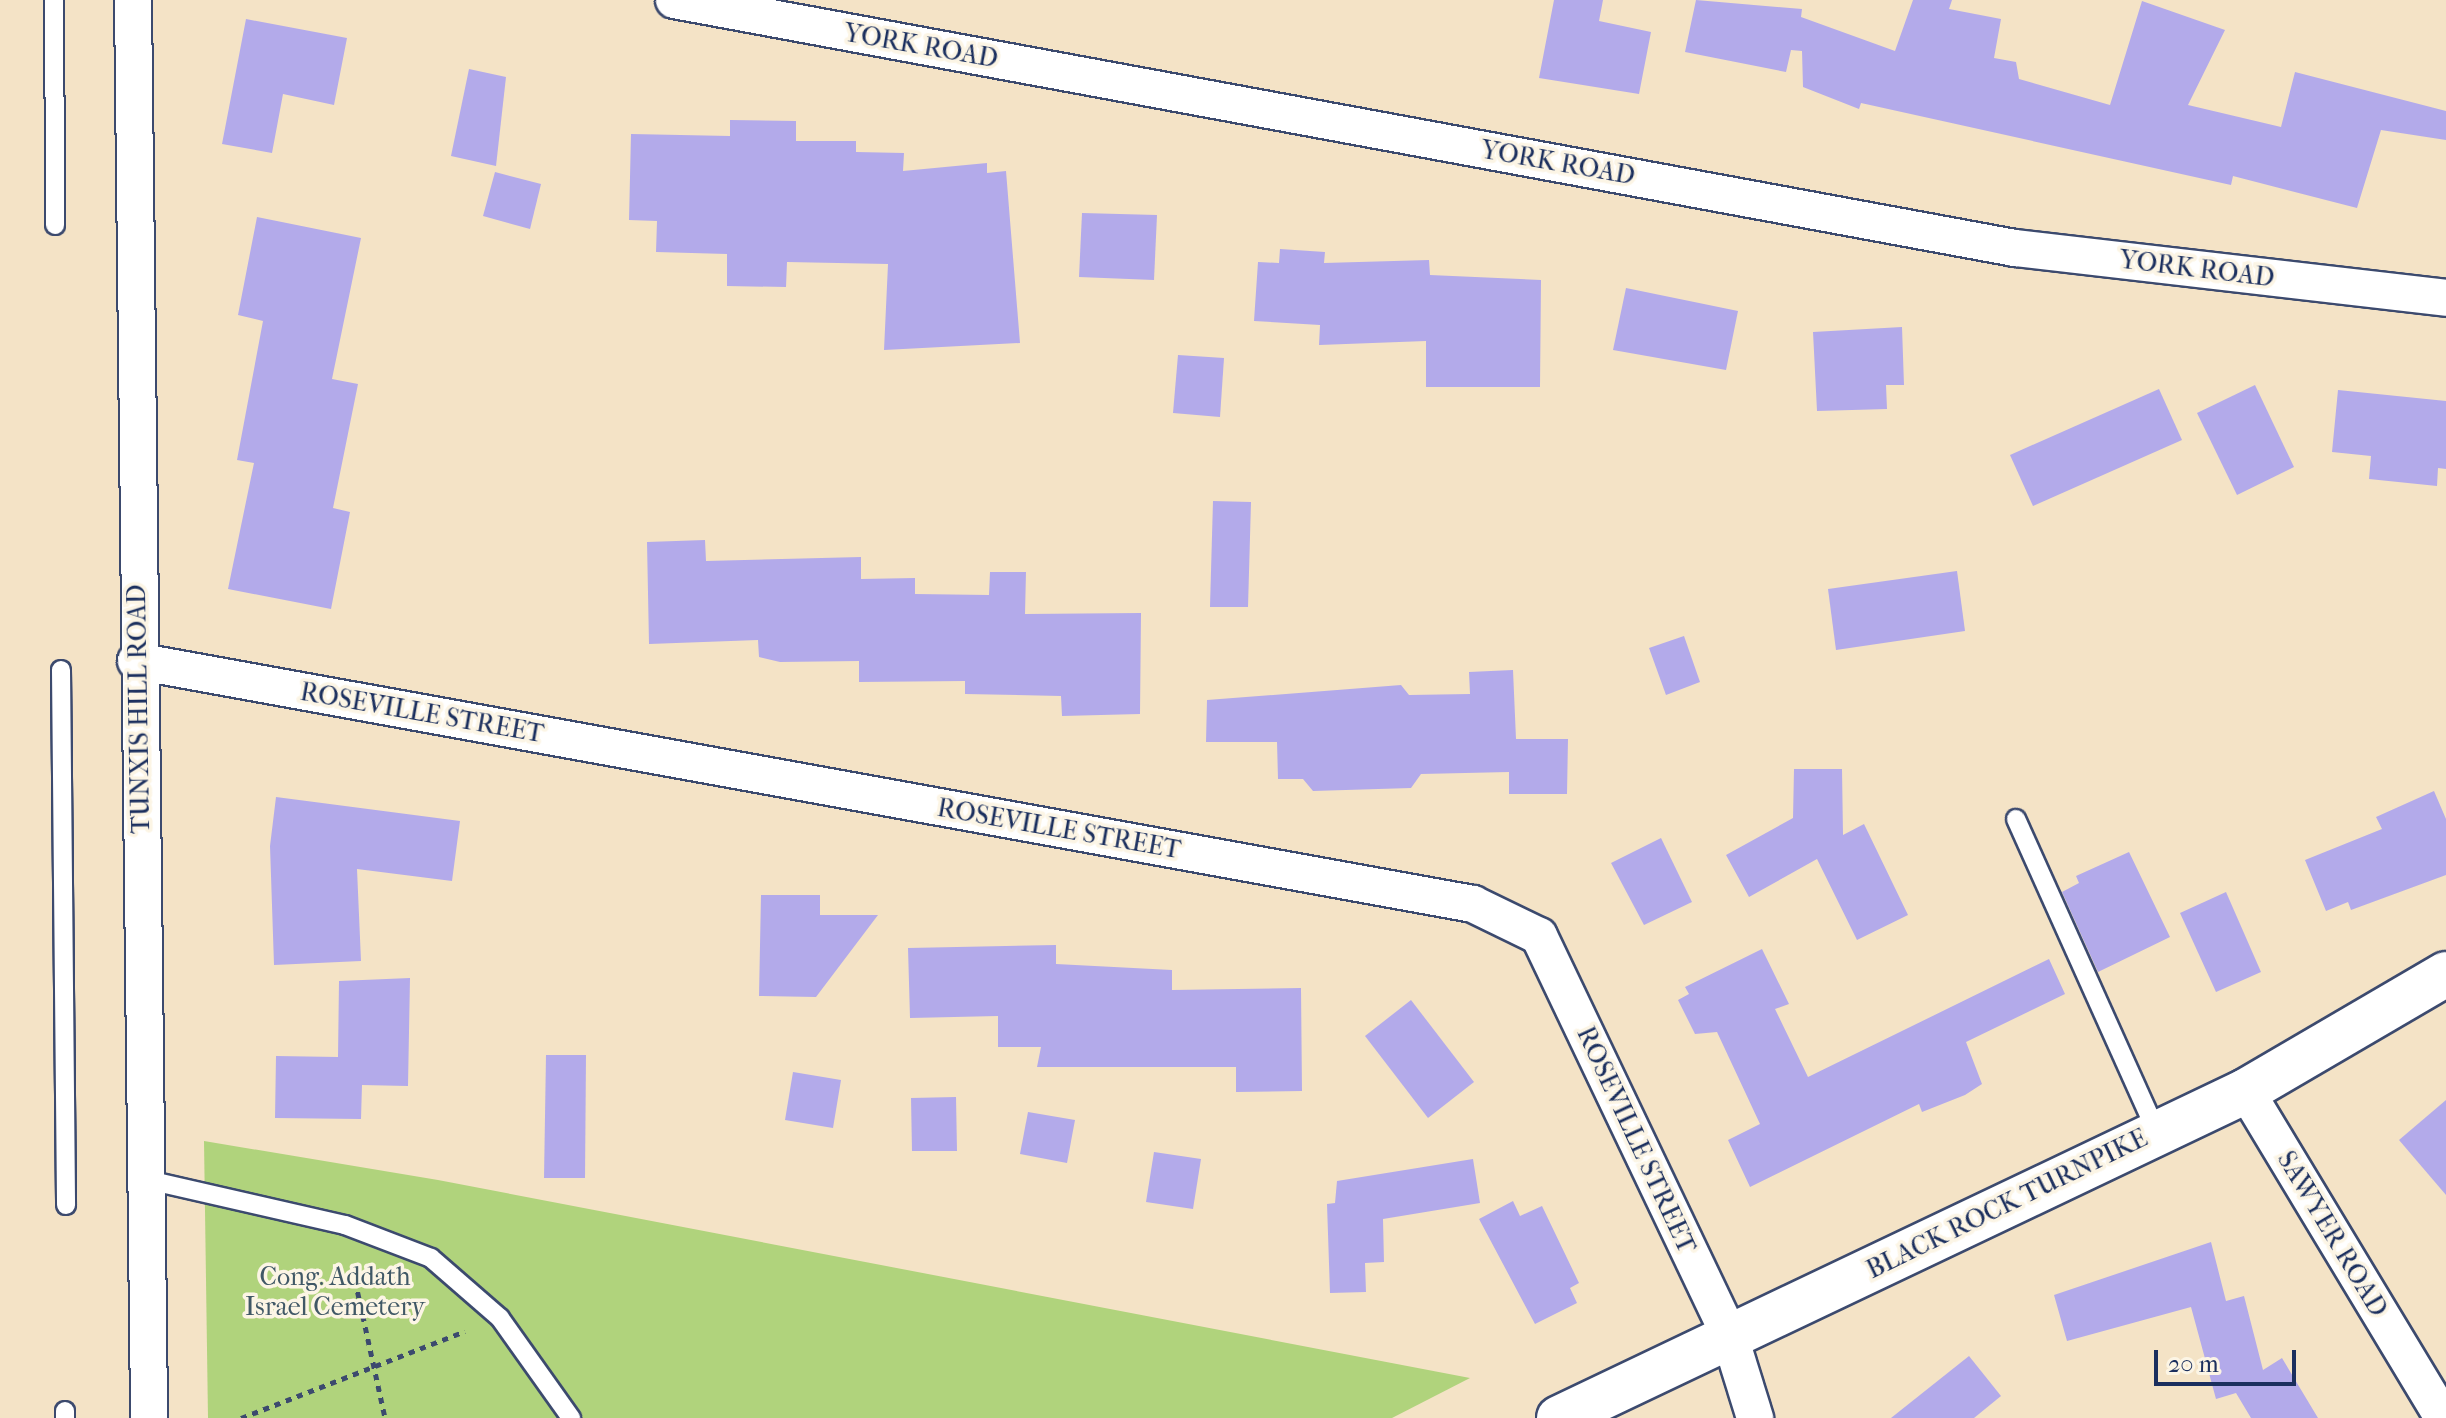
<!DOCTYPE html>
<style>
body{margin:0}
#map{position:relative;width:2446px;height:1418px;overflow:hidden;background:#f4e3c6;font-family:"IM FELL French Canon",serif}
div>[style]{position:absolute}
.green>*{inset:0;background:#b0d37c}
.building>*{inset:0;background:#b3aaea}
.path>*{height:5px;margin-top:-2.5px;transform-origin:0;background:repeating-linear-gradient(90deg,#3c4a6e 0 6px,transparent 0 12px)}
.roads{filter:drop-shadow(2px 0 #3c4a6e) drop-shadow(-2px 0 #3c4a6e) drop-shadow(0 2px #3c4a6e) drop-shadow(0 -2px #3c4a6e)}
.service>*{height:18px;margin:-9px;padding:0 9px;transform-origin:9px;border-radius:9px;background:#fff}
.minor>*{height:36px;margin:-18px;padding:0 18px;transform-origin:18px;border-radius:18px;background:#fff}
.primary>*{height:44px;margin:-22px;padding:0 22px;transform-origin:22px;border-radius:22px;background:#fff}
span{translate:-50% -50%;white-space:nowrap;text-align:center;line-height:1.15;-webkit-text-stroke:7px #fcf5e5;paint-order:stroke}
.street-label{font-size:26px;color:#1b2f5e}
.park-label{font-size:26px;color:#405866}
.scale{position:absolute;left:2154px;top:1350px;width:142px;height:36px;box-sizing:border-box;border:4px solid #1b2f5e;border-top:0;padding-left:10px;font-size:24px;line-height:28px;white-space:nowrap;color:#1b2f5e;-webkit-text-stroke:6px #fcf5e5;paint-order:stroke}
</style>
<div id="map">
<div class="green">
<div style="clip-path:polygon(204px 1141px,438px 1180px,1470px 1378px,1392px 1418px,208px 1418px)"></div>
</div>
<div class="building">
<div style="clip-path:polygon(1554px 0,1603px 0,1599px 21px,1651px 32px,1639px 94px,1539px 78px)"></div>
<div style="clip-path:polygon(1696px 0,1802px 9px,1801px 17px,1895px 51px,1913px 0,1952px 0,1949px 9px,2001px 19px,1994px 58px,2016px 62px,2019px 79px,2110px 105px,2142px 1px,2225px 30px,2188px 105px,2281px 127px,2295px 72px,2446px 111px,2446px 140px,2381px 130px,2357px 208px,2233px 176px,2231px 185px,1861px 103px,1859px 109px,1803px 87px,1802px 51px,1791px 50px,1786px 72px,1685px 52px)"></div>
<div style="clip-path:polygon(246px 19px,347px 38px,334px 105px,283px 94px,272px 153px,222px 144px)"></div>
<div style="clip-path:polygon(469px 69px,506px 77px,496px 166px,451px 156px)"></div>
<div style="clip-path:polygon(730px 120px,796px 121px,796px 141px,856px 141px,856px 152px,904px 153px,903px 171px,987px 163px,987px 173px,1006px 171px,1020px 343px,884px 350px,888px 264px,787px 262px,786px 287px,727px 286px,727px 254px,656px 252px,657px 221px,629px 220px,631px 134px,730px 136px)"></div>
<div style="clip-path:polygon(495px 172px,541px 184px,530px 229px,483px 216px)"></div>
<div style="clip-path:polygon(1082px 213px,1157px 215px,1154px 280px,1079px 277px)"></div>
<div style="clip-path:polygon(257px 217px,361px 238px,332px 379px,358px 384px,333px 508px,350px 512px,331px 609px,228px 589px,254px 463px,237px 460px,263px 321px,238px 315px)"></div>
<div style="clip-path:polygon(1280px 249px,1325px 252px,1324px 263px,1429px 260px,1430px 275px,1541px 280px,1540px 387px,1426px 387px,1426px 341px,1319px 345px,1320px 325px,1254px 321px,1258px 262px,1279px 263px)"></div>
<div style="clip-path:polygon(1626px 288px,1738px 311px,1726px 370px,1613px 350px)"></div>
<div style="clip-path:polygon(1902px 327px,1904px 385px,1886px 385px,1887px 409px,1817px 411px,1813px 332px)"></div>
<div style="clip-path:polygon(1178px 355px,1224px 358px,1220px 417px,1173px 413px)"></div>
<div style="clip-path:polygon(2255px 385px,2294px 467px,2237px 495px,2197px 413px)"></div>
<div style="clip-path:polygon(2159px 389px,2182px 440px,2033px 506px,2010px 455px)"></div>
<div style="clip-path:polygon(2338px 390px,2446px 401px,2446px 469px,2438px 468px,2437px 486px,2369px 479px,2371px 456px,2332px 452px)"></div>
<div style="clip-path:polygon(1213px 501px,1251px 502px,1248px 607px,1210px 607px)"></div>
<div style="clip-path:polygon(705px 540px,706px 561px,861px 557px,861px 579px,915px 578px,915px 594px,989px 595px,990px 572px,1026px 572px,1025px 614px,1141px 613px,1140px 714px,1062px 716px,1061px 696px,965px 694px,965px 681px,859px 682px,859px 661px,780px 662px,759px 657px,758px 640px,649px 644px,647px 542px)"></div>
<div style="clip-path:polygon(1957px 571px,1965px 631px,1836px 650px,1828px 589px)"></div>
<div style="clip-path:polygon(1684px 636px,1700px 682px,1666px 695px,1649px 648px)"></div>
<div style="clip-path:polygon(1513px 670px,1516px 739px,1568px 739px,1567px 794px,1509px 794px,1509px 772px,1421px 774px,1411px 788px,1313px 791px,1303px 779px,1278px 779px,1277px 742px,1206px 742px,1207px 700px,1401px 685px,1409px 695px,1470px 694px,1469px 672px)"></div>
<div style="clip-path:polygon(1794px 769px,1842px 769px,1843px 835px,1864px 824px,1908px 915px,1857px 940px,1817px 859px,1749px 897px,1726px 855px,1793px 818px)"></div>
<div style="clip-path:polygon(2434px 791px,2446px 819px,2446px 875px,2351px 910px,2348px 902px,2326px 911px,2305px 860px,2382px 829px,2376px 817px)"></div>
<div style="clip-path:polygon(276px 797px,460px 821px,452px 881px,357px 869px,361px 961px,274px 965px,270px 846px)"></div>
<div style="clip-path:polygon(1661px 838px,1692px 902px,1644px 925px,1611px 863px)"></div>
<div style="clip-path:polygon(2129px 852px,2170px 937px,2098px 972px,2062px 892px,2079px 883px,2076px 876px)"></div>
<div style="clip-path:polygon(2226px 892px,2261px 972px,2216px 992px,2180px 913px)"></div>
<div style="clip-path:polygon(761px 895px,820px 895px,820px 915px,878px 915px,816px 997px,759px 996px)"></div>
<div style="clip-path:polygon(1056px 945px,1056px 964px,1172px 970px,1172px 990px,1301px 988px,1302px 1091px,1236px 1092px,1236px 1067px,1037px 1067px,1041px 1047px,998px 1047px,998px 1016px,910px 1018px,908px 948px)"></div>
<div style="clip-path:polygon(1762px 949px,1789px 1004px,1775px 1009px,1808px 1077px,2049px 959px,2065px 994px,1966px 1042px,1982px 1084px,1965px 1095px,1922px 1112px,1919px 1104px,1750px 1187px,1728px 1140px,1760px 1124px,1717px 1032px,1695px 1034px,1678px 1000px,1689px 994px,1685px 987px)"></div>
<div style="clip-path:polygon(410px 978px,408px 1086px,362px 1085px,361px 1119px,275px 1118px,276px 1056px,338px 1057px,339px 981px)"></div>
<div style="clip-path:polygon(1411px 1000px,1474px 1082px,1428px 1118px,1365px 1036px)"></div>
<div style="clip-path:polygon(546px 1055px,586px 1055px,585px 1178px,544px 1178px)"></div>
<div style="clip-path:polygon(793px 1072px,841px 1080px,833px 1128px,785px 1120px)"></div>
<div style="clip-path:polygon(956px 1097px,957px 1151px,912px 1151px,911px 1098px)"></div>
<div style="clip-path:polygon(2446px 1100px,2446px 1195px,2399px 1140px)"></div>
<div style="clip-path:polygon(1028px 1112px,1075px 1120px,1067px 1163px,1020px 1154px)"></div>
<div style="clip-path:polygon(1154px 1152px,1201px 1159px,1193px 1209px,1146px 1202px)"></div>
<div style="clip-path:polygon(1473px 1159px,1480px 1203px,1383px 1219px,1384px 1262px,1365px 1263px,1366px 1292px,1330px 1293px,1327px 1204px,1335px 1203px,1337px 1181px)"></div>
<div style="clip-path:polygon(1513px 1201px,1520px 1216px,1542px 1206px,1579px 1283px,1570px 1288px,1577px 1303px,1535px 1324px,1479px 1219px)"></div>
<div style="clip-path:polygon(2211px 1242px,2226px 1301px,2244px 1296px,2263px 1370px,2282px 1358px,2318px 1418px,2251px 1418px,2236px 1393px,2216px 1399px,2191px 1307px,2067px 1341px,2054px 1295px)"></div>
<div style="clip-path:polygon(1969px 1356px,2001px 1396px,1974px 1418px,1891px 1418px)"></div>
</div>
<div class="path">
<div style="left:355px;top:1280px;width:141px;rotate:77.7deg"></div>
<div style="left:241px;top:1418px;width:240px;rotate:-21.2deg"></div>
</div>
<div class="roads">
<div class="service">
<div style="left:54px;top:0;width:225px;rotate:89.7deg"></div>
<div style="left:61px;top:670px;width:535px;rotate:89.46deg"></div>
<div style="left:2016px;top:819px;width:344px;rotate:65.8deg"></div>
<div style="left:148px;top:1180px;width:202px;rotate:12.9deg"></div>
<div style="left:345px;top:1225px;width:92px;rotate:21deg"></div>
<div style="left:431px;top:1258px;width:91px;rotate:41deg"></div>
<div style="left:500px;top:1318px;width:123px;rotate:54.6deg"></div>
<div style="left:65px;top:1411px;width:7px;rotate:90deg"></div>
</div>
<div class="minor">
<div style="left:133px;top:0;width:1418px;rotate:89.35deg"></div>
<div style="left:674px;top:0;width:1364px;rotate:10.48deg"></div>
<div style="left:2015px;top:248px;width:434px;rotate:6.6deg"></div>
<div style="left:136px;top:661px;width:1359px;rotate:10.3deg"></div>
<div style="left:1473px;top:904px;width:73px;rotate:25.9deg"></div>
<div style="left:1539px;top:936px;width:444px;rotate:64.5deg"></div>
<div style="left:1730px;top:1337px;width:85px;rotate:72.8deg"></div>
<div style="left:2246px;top:1091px;width:382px;rotate:58.9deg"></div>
</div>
<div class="primary">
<div style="left:1559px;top:1418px;width:761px;rotate:-25.45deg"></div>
<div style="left:2246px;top:1091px;width:232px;rotate:-30.3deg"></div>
</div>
</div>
<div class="street-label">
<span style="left:921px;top:46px;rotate:10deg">YORK ROAD</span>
<span style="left:1558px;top:163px;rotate:10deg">YORK ROAD</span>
<span style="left:2197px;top:269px;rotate:7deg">YORK ROAD</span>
<span style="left:139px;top:709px;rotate:-91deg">TUNXIS HILL ROAD</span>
<span style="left:422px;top:713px;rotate:10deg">ROSEVILLE STREET</span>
<span style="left:1059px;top:829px;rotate:10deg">ROSEVILLE STREET</span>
<span style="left:1636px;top:1140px;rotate:65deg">ROSEVILLE STREET</span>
<span style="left:2007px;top:1204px;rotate:-26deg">BLACK ROCK TURNPIKE</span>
<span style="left:2332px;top:1234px;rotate:59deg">SAWYER ROAD</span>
</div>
<div class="park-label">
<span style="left:335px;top:1292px">Cong. Addath<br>Israel Cemetery</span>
</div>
<div class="scale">20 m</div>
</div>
